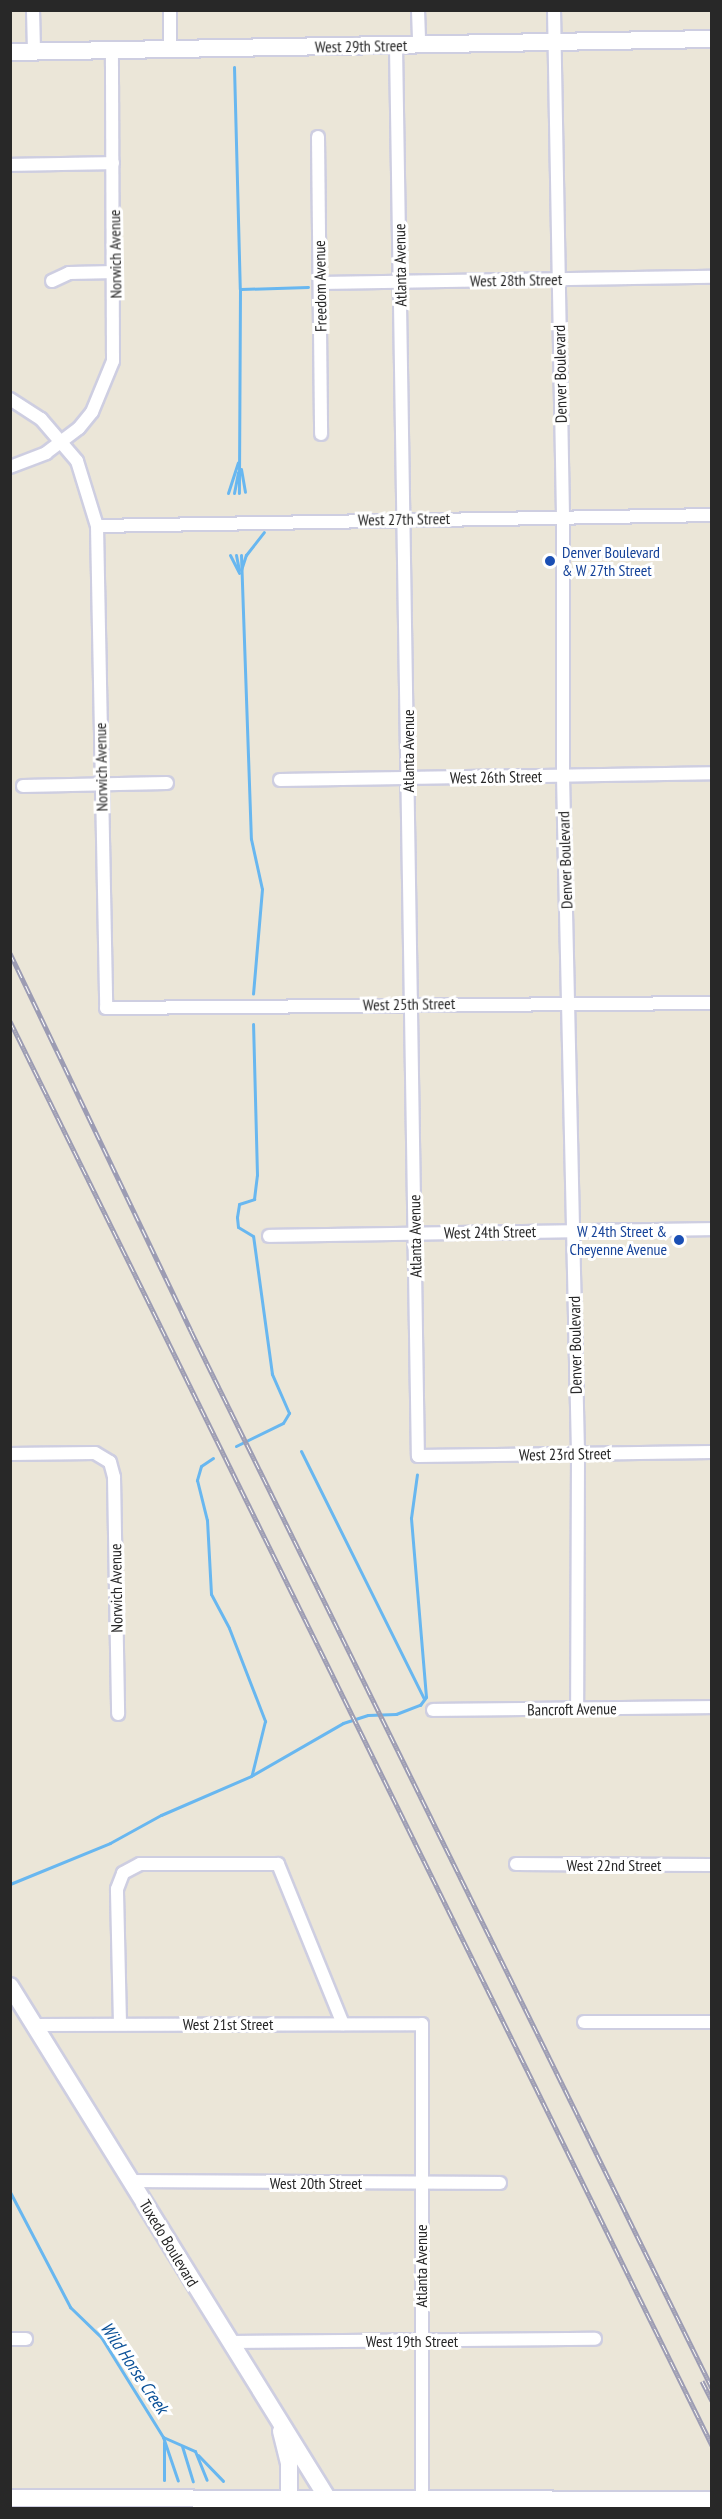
<!DOCTYPE html>
<style>
body{margin:0}
#map{position:relative;width:722px;height:2519px;overflow:hidden;background:#ebe6d8;font-family:"PT Sans Narrow",sans-serif}
div>[style]{position:absolute}
.stream>*{height:3px;margin:-1.5px;padding:0 1.5px;transform-origin:1.5px;border-radius:1.5px;background:#68b7f0}
.roads{filter:drop-shadow(2px 0 #cecee1) drop-shadow(-2px 0 #cecee1) drop-shadow(0 2px #cecee1) drop-shadow(0 -2px #cecee1)}
.street>*{height:12px;margin:-6px;padding:0 6px;transform-origin:6px;border-radius:6px;background:#fff}
.secondary>*{height:16px;margin:-8px;padding:0 8px;transform-origin:8px;border-radius:8px;background:#fff}
.rail>*{height:5px;margin-top:-2.5px;transform-origin:0;background:repeating-linear-gradient(90deg,#fff 0 9px,#9c9cb3 0 18px);box-sizing:border-box;border-block:2px solid #9c9cb3}
.dots>*{width:16px;height:16px;translate:-50% -50%;box-sizing:border-box;border:3px solid #fff;border-radius:50%}
span{translate:-50% -50%;white-space:nowrap;text-align:center;line-height:1.15;-webkit-text-stroke:6px #fff;paint-order:stroke}
.street-label{font-size:16px;color:#282828}
.transit-label{font-size:16px;color:#164399}
.left{translate:0 -50%;text-align:left}
.right{translate:-100% -50%;text-align:right}
.water-label{font-size:18px;color:#0b5198;font-style:italic}
.frame{position:absolute;inset:0;border:12px solid #282828;pointer-events:none}
</style>
<div id="map">
<div class="stream">
<div style="left:234px;top:67px;width:222px;rotate:88.5deg"></div>
<div style="left:240px;top:289px;width:204px;rotate:90.3deg"></div>
<div style="left:241px;top:289px;width:67px;rotate:-1.7deg"></div>
<div style="left:241px;top:469px;width:23px;rotate:80deg"></div>
<div style="left:228px;top:493px;width:32px;rotate:-72deg"></div>
<div style="left:234px;top:493px;width:21px;rotate:-79deg"></div>
<div style="left:230px;top:555px;width:20px;rotate:63deg"></div>
<div style="left:236px;top:555px;width:15px;rotate:79deg"></div>
<div style="left:241px;top:555px;width:284px;rotate:88deg"></div>
<div style="left:251px;top:839px;width:51px;rotate:77.6deg"></div>
<div style="left:262px;top:889px;width:105px;rotate:94.9deg"></div>
<div style="left:241px;top:570px;width:16px;rotate:-72deg"></div>
<div style="left:246px;top:555px;width:29px;rotate:-52deg"></div>
<div style="left:236px;top:1446px;width:52px;rotate:-26.1deg"></div>
<div style="left:283px;top:1423px;width:12px;rotate:-59deg"></div>
<div style="left:289px;top:1413px;width:43px;rotate:-113.6deg"></div>
<div style="left:272px;top:1374px;width:139px;rotate:-97.8deg"></div>
<div style="left:253px;top:1236px;width:17px;rotate:-149deg"></div>
<div style="left:238px;top:1227px;width:10px;rotate:-96deg"></div>
<div style="left:237px;top:1217px;width:13px;rotate:-81deg"></div>
<div style="left:239px;top:1204px;width:16px;rotate:-18deg"></div>
<div style="left:254px;top:1199px;width:24px;rotate:-83deg"></div>
<div style="left:257px;top:1175px;width:151px;rotate:-91.5deg"></div>
<div style="left:301px;top:1451px;width:277px;rotate:63.6deg"></div>
<div style="left:213px;top:1458px;width:14px;rotate:146deg"></div>
<div style="left:201px;top:1466px;width:15px;rotate:106deg"></div>
<div style="left:197px;top:1480px;width:41px;rotate:76deg"></div>
<div style="left:207px;top:1520px;width:74px;rotate:86.9deg"></div>
<div style="left:211px;top:1594px;width:38px;rotate:62deg"></div>
<div style="left:229px;top:1628px;width:100px;rotate:68.8deg"></div>
<div style="left:265px;top:1721px;width:55px;rotate:103.8deg"></div>
<div style="left:10px;top:1884px;width:108px;rotate:-22.3deg"></div>
<div style="left:110px;top:1843px;width:58px;rotate:-28.8deg"></div>
<div style="left:161px;top:1815px;width:98px;rotate:-23.4deg"></div>
<div style="left:251px;top:1776px;width:106px;rotate:-29.9deg"></div>
<div style="left:343px;top:1723px;width:26px;rotate:-18deg"></div>
<div style="left:368px;top:1715px;width:28px;rotate:-2deg"></div>
<div style="left:396px;top:1714px;width:26px;rotate:-21deg"></div>
<div style="left:420px;top:1705px;width:10px;rotate:-53deg"></div>
<div style="left:426px;top:1697px;width:180px;rotate:-94.8deg"></div>
<div style="left:411px;top:1518px;width:44px;rotate:-82.2deg"></div>
<div style="left:10px;top:2192px;width:130px;rotate:62.4deg"></div>
<div style="left:70px;top:2307px;width:43px;rotate:44.1deg"></div>
<div style="left:101px;top:2337px;width:118px;rotate:58.2deg"></div>
<div style="left:163px;top:2437px;width:35px;rotate:24deg"></div>
<div style="left:195px;top:2451px;width:31px;rotate:68deg"></div>
<div style="left:163px;top:2437px;width:46px;rotate:71.2deg"></div>
<div style="left:164px;top:2442px;width:38px;rotate:90deg"></div>
<div style="left:182px;top:2446px;width:37px;rotate:73deg"></div>
<div style="left:198px;top:2455px;width:36px;rotate:46deg"></div>
</div>
<div class="roads">
<div class="street">
<div style="left:33px;top:10px;width:41px;rotate:88.6deg"></div>
<div style="left:170px;top:10px;width:38px;rotate:90deg"></div>
<div style="left:418px;top:10px;width:35px;rotate:88deg"></div>
<div style="left:554px;top:10px;width:507px;rotate:88.98deg"></div>
<div style="left:563px;top:517px;width:259px;rotate:90deg"></div>
<div style="left:563px;top:776px;width:678px;rotate:88.73deg"></div>
<div style="left:578px;top:1454px;width:255px;rotate:90.2deg"></div>
<div style="left:396px;top:46px;width:1410px;rotate:89.11deg"></div>
<div style="left:418px;top:1456px;width:294px;rotate:-0.8deg"></div>
<div style="left:318px;top:137px;width:297px;rotate:89.4deg"></div>
<div style="left:10px;top:165px;width:103px;rotate:-1.1deg"></div>
<div style="left:52px;top:281px;width:19px;rotate:-25deg"></div>
<div style="left:69px;top:273px;width:47px;rotate:-1.2deg"></div>
<div style="left:320px;top:283px;width:392px;rotate:-0.9deg"></div>
<div style="left:10px;top:399px;width:37px;rotate:33deg"></div>
<div style="left:41px;top:419px;width:55px;rotate:49.4deg"></div>
<div style="left:77px;top:461px;width:68px;rotate:72.9deg"></div>
<div style="left:97px;top:526px;width:482px;rotate:88.9deg"></div>
<div style="left:106px;top:1008px;width:606px;rotate:-0.47deg"></div>
<div style="left:10px;top:467px;width:39px;rotate:-21deg"></div>
<div style="left:46px;top:453px;width:41px;rotate:-37.1deg"></div>
<div style="left:79px;top:428px;width:21px;rotate:-51deg"></div>
<div style="left:92px;top:412px;width:55px;rotate:-67.6deg"></div>
<div style="left:113px;top:361px;width:311px;rotate:-90.2deg"></div>
<div style="left:97px;top:526px;width:615px;rotate:-1.02deg"></div>
<div style="left:280px;top:780px;width:432px;rotate:-0.9deg"></div>
<div style="left:23px;top:786px;width:144px;rotate:-1.2deg"></div>
<div style="left:269px;top:1236px;width:443px;rotate:-0.9deg"></div>
<div style="left:10px;top:1454px;width:85px;rotate:-0.7deg"></div>
<div style="left:95px;top:1453px;width:17px;rotate:31deg"></div>
<div style="left:110px;top:1462px;width:16px;rotate:75deg"></div>
<div style="left:114px;top:1477px;width:237px;rotate:89deg"></div>
<div style="left:433px;top:1710px;width:279px;rotate:-0.6deg"></div>
<div style="left:516px;top:1864px;width:196px;rotate:0.3deg"></div>
<div style="left:584px;top:2022px;width:128px"></div>
<div style="left:120px;top:2024px;width:135px;rotate:-91.3deg"></div>
<div style="left:117px;top:1889px;width:17px;rotate:-69deg"></div>
<div style="left:123px;top:1873px;width:19px;rotate:-28deg"></div>
<div style="left:140px;top:1864px;width:138px"></div>
<div style="left:278px;top:1864px;width:173px;rotate:67.9deg"></div>
<div style="left:34px;top:2025px;width:388px;rotate:-0.1deg"></div>
<div style="left:422px;top:2024px;width:474px;rotate:90deg"></div>
<div style="left:132px;top:2181px;width:368px;rotate:0.3deg"></div>
<div style="left:10px;top:2339px;width:16px"></div>
<div style="left:229px;top:2342px;width:366px;rotate:-0.5deg"></div>
</div>
<div class="secondary">
<div style="left:10px;top:52px;width:702px;rotate:-1.06deg"></div>
<div style="left:10px;top:1986px;width:604px;rotate:58.21deg"></div>
<div style="left:281px;top:2431px;width:34px;rotate:76deg"></div>
<div style="left:289px;top:2464px;width:35px;rotate:90deg"></div>
<div style="left:10px;top:2498px;width:702px;rotate:0.16deg"></div>
</div>
</div>
<div class="rail">
<div style="left:10px;top:953px;width:419px;rotate:64.4deg"></div>
<div style="left:191px;top:1331px;width:1178px;rotate:63.76deg"></div>
<div style="left:10px;top:1021px;width:1588px;rotate:63.76deg"></div>
<div style="left:702px;top:2381px;width:22px;rotate:63deg"></div>
</div>
<div class="dots">
<div style="left:550px;top:561px;background:#1a4fb4"></div>
<div style="left:679px;top:1240px;background:#1a4fb4"></div>
</div>
<div class="street-label">
<span style="left:361px;top:46px;rotate:-1deg">West 29th Street</span>
<span style="left:115px;top:254px;rotate:-91deg">Norwich Avenue</span>
<span style="left:400px;top:265px;rotate:-91deg">Atlanta Avenue</span>
<span style="left:516px;top:280px;rotate:-1deg">West 28th Street</span>
<span style="left:320px;top:286px;rotate:-91deg">Freedom Avenue</span>
<span style="left:560px;top:374px;rotate:-91deg">Denver Boulevard</span>
<span style="left:404px;top:519px;rotate:-1deg">West 27th Street</span>
<span style="left:408px;top:751px;rotate:-90deg">Atlanta Avenue</span>
<span style="left:101px;top:767px;rotate:-91deg">Norwich Avenue</span>
<span style="left:496px;top:777px;rotate:-1deg">West 26th Street</span>
<span style="left:565px;top:860px;rotate:-92deg">Denver Boulevard</span>
<span style="left:409px;top:1004px;rotate:-1deg">West 25th Street</span>
<span style="left:490px;top:1232px;rotate:-1deg">West 24th Street</span>
<span style="left:415px;top:1236px;rotate:-91deg">Atlanta Avenue</span>
<span style="left:575px;top:1345px;rotate:-91deg">Denver Boulevard</span>
<span style="left:565px;top:1454px;rotate:-1deg">West 23rd Street</span>
<span style="left:116px;top:1588px;rotate:-91deg">Norwich Avenue</span>
<span style="left:572px;top:1709px;rotate:-1deg">Bancroft Avenue</span>
<span style="left:614px;top:1865px">West 22nd Street</span>
<span style="left:228px;top:2024px">West 21st Street</span>
<span style="left:316px;top:2183px">West 20th Street</span>
<span style="left:169px;top:2243px;rotate:59deg">Tuxedo Boulevard</span>
<span style="left:421px;top:2266px;rotate:-90deg">Atlanta Avenue</span>
<span style="left:412px;top:2341px">West 19th Street</span>
</div>
<div class="transit-label">
<span class="left" style="left:562px;top:561px">Denver Boulevard<br>&amp; W 27th Street</span>
<span class="right" style="left:667px;top:1240px">W 24th Street &amp;<br>Cheyenne Avenue</span>
</div>
<div class="water-label">
<span style="left:134px;top:2368px;rotate:56deg">Wild Horse Creek</span>
</div>
<div class="frame"></div>
</div>
